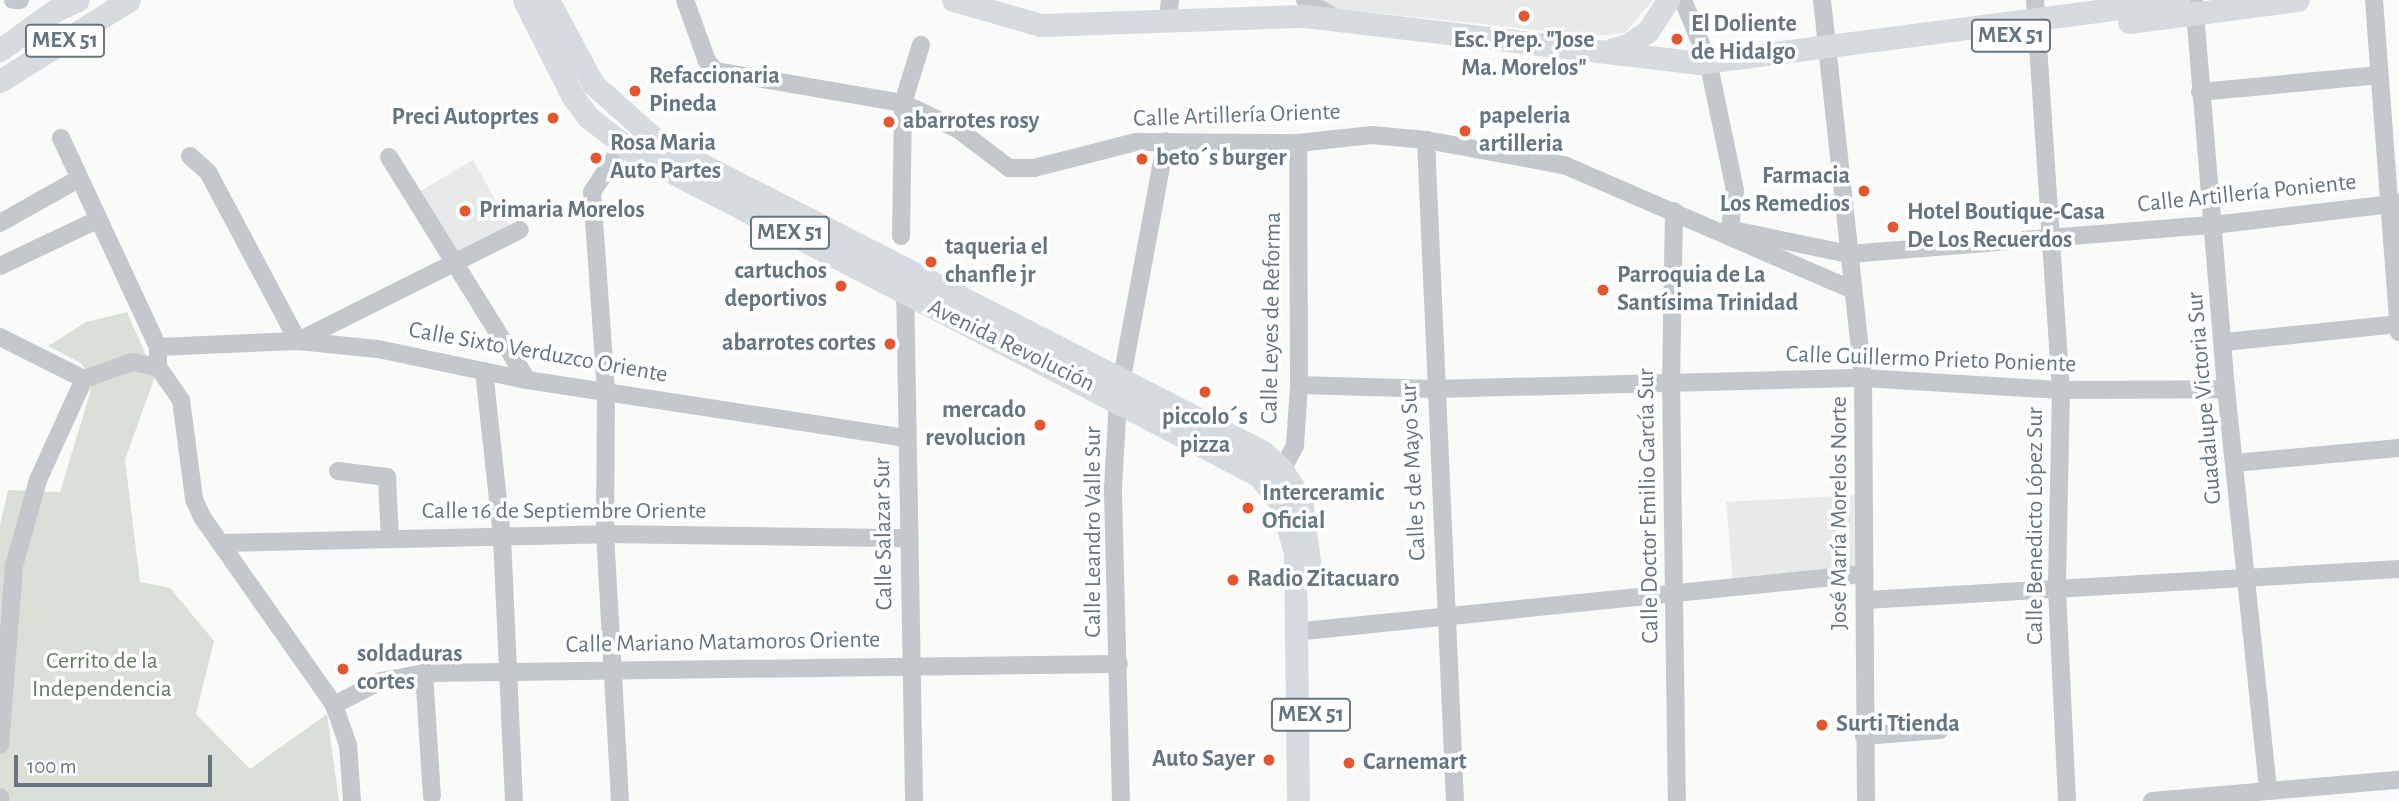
<!DOCTYPE html>
<meta charset="utf-8">
<style>
body{margin:0}
#map{position:relative;width:2399px;height:801px;overflow:hidden;background:#fafaf8;font-family:"Alegreya Sans",sans-serif}
div>[style]{position:absolute}
.built>*{inset:0;background:#e8e9e9}
.green>*{inset:0;background:#dadfd7}
.minor>*{height:18px;margin:-9px;padding:0 9px;transform-origin:9px;border-radius:9px;background:#c3c8cc}
.major>*{height:23px;margin:-11.5px;padding:0 11.5px;transform-origin:11.5px;border-radius:11.5px;background:#d6dbdf}
.dots>*{width:19px;height:19px;translate:-50% -50%;box-sizing:border-box;border:4px solid #fff;border-radius:50%}
span{translate:-50% -50%;white-space:nowrap;text-align:center;line-height:1.15;-webkit-text-stroke:7px #fff;paint-order:stroke}
.shield-label span{padding:2px 5px;background:#fff;border:2px solid;border-radius:5px;-webkit-text-stroke-width:0}
.shield-label{font-size:23px;color:#657683;font-weight:700}
.poi-label{font-size:24px;color:#657683;font-weight:700}
.left{translate:0 -50%;text-align:left}
.right{translate:-100% -50%;text-align:right}
.street-label{font-size:24px;color:#657683}
.park-label{font-size:24px;color:#687a64}
.scale{position:absolute;left:14px;top:755px;width:198px;height:32px;box-sizing:border-box;border:4px solid #657683;border-top:0;padding-left:9px;font-size:21px;line-height:24px;white-space:nowrap;color:#657683;-webkit-text-stroke:5px #fff;paint-order:stroke}
</style>
<div id="map">
<div class="built">
<div style="clip-path:polygon(1318px 0,1653px 0,1625px 33px,1593px 36px,1331px 8px)"></div>
<div style="clip-path:polygon(473px 160px,511px 228px,459px 258px,417px 193px)"></div>
<div style="clip-path:polygon(1857px 495px,1859px 570px,1733px 582px,1726px 502px)"></div>
</div>
<div class="green">
<div style="clip-path:polygon(127px 312px,155px 376px,125px 460px,140px 582px,170px 588px,214px 641px,196px 714px,250px 769px,327px 714px,339px 801px,0 801px,0 525px,8px 490px,60px 492px,90px 393px,91px 377px,81px 363px,48px 346px,86px 322px)"></div>
</div>
<div class="minor">
<div style="left:13px;top:0;width:7px"></div>
<div style="left:685px;top:0;width:65px;rotate:70.2deg"></div>
<div style="left:707px;top:61px;width:13px;rotate:48deg"></div>
<div style="left:716px;top:71px;width:190px;rotate:9.7deg"></div>
<div style="left:903px;top:103px;width:62px;rotate:25.7deg"></div>
<div style="left:959px;top:130px;width:63px;rotate:37.2deg"></div>
<div style="left:1009px;top:168px;width:25px"></div>
<div style="left:1034px;top:168px;width:105px;rotate:-14.3deg"></div>
<div style="left:1136px;top:142px;width:162px;rotate:0.4deg"></div>
<div style="left:1298px;top:143px;width:74px;rotate:-6.2deg"></div>
<div style="left:1372px;top:135px;width:54px;rotate:5.3deg"></div>
<div style="left:1426px;top:140px;width:140px;rotate:10.3deg"></div>
<div style="left:1564px;top:165px;width:315px;rotate:23.4deg"></div>
<div style="left:1305px;top:0;width:33px;rotate:31deg"></div>
<div style="left:1683px;top:0;width:66px;rotate:67.7deg"></div>
<div style="left:1708px;top:61px;width:132px;rotate:78.2deg"></div>
<div style="left:1735px;top:190px;width:45px;rotate:97.6deg"></div>
<div style="left:1822px;top:0;width:380px;rotate:83.8deg"></div>
<div style="left:1863px;top:378px;width:423px;rotate:89.6deg"></div>
<div style="left:2035px;top:0;width:391px;rotate:86.2deg"></div>
<div style="left:2061px;top:390px;width:199px;rotate:91.2deg"></div>
<div style="left:2057px;top:589px;width:212px;rotate:87.3deg"></div>
<div style="left:2194px;top:0;width:390px;rotate:85.3deg"></div>
<div style="left:2226px;top:389px;width:404px;rotate:84deg"></div>
<div style="left:2374px;top:0;width:333px;rotate:85.7deg"></div>
<div style="left:1168px;top:21px;width:21px;rotate:-85deg"></div>
<div style="left:2200px;top:92px;width:180px;rotate:-5.4deg"></div>
<div style="left:61px;top:138px;width:230px;rotate:65.1deg"></div>
<div style="left:1426px;top:140px;width:662px;rotate:87.49deg"></div>
<div style="left:190px;top:156px;width:24px;rotate:42deg"></div>
<div style="left:208px;top:172px;width:191px;rotate:62deg"></div>
<div style="left:298px;top:341px;width:248px;rotate:-26.6deg"></div>
<div style="left:389px;top:157px;width:262px;rotate:58.2deg"></div>
<div style="left:1674px;top:211px;width:170px;rotate:91deg"></div>
<div style="left:1671px;top:381px;width:420px;rotate:89.2deg"></div>
<div style="left:0;top:223px;width:90px;rotate:-29.4deg"></div>
<div style="left:1728px;top:229px;width:124px;rotate:11.7deg"></div>
<div style="left:1849px;top:254px;width:365px;rotate:-4.6deg"></div>
<div style="left:2213px;top:225px;width:187px;rotate:-6.7deg"></div>
<div style="left:901px;top:236px;width:133px;rotate:-89.1deg"></div>
<div style="left:903px;top:103px;width:61px;rotate:-72.8deg"></div>
<div style="left:0;top:266px;width:107px;rotate:-25.4deg"></div>
<div style="left:905px;top:283px;width:518px;rotate:89deg"></div>
<div style="left:0;top:337px;width:94px;rotate:26.6deg"></div>
<div style="left:2225px;top:342px;width:175px;rotate:-5.9deg"></div>
<div style="left:158px;top:347px;width:140px;rotate:-2.5deg"></div>
<div style="left:298px;top:341px;width:80px;rotate:5.7deg"></div>
<div style="left:378px;top:349px;width:152px;rotate:11.8deg"></div>
<div style="left:527px;top:380px;width:384px;rotate:8.7deg"></div>
<div style="left:158px;top:347px;width:20px;rotate:90deg"></div>
<div style="left:158px;top:367px;width:40px;rotate:55.1deg"></div>
<div style="left:181px;top:400px;width:100px;rotate:82.5deg"></div>
<div style="left:194px;top:499px;width:20px;rotate:66deg"></div>
<div style="left:202px;top:517px;width:230px;rotate:54.9deg"></div>
<div style="left:334px;top:705px;width:42px;rotate:70.7deg"></div>
<div style="left:348px;top:745px;width:56px;rotate:85.9deg"></div>
<div style="left:484px;top:371px;width:167px;rotate:83.8deg"></div>
<div style="left:502px;top:537px;width:264px;rotate:87.4deg"></div>
<div style="left:84px;top:379px;width:51px;rotate:-19.5deg"></div>
<div style="left:132px;top:362px;width:26px;rotate:11deg"></div>
<div style="left:1299px;top:385px;width:136px;rotate:1.7deg"></div>
<div style="left:1435px;top:389px;width:428px;rotate:-1.5deg"></div>
<div style="left:1863px;top:378px;width:198px;rotate:3.5deg"></div>
<div style="left:2061px;top:390px;width:165px;rotate:-0.3deg"></div>
<div style="left:2234px;top:463px;width:166px;rotate:-5.2deg"></div>
<div style="left:338px;top:471px;width:49px;rotate:7deg"></div>
<div style="left:387px;top:477px;width:61px;rotate:87.2deg"></div>
<div style="left:1273px;top:478px;width:12px;rotate:-42deg"></div>
<div style="left:1282px;top:470px;width:27px;rotate:-62deg"></div>
<div style="left:1295px;top:446px;width:61px;rotate:-86.2deg"></div>
<div style="left:1299px;top:385px;width:242px;rotate:-90.2deg"></div>
<div style="left:220px;top:543px;width:385px;rotate:-1.3deg"></div>
<div style="left:605px;top:534px;width:303px;rotate:0.8deg"></div>
<div style="left:1866px;top:600px;width:534px;rotate:-3.33deg"></div>
<div style="left:1294px;top:632px;width:572px;rotate:-5.82deg"></div>
<div style="left:424px;top:673px;width:123px;rotate:86.3deg"></div>
<div style="left:334px;top:705px;width:53px;rotate:-27.1deg"></div>
<div style="left:381px;top:681px;width:44px;rotate:-10.5deg"></div>
<div style="left:424px;top:673px;width:695px;rotate:-0.74deg"></div>
<div style="left:1864px;top:736px;width:76px;rotate:-4.5deg"></div>
<div style="left:0;top:745px;width:180px;rotate:-85.5deg"></div>
<div style="left:14px;top:566px;width:89px;rotate:-74.4deg"></div>
<div style="left:38px;top:480px;width:111px;rotate:-65.5deg"></div>
<div style="left:0;top:797px;width:4px;rotate:90deg"></div>
<div style="left:620px;top:801px;width:267px;rotate:-93.2deg"></div>
<div style="left:605px;top:534px;width:143px;rotate:-89.6deg"></div>
<div style="left:606px;top:391px;width:199px;rotate:-94deg"></div>
<div style="left:592px;top:192px;width:56px;rotate:-56.6deg"></div>
<div style="left:1121px;top:801px;width:313px;rotate:-91.5deg"></div>
<div style="left:1113px;top:488px;width:89px;rotate:-86.8deg"></div>
<div style="left:1118px;top:399px;width:262px;rotate:-79.5deg"></div>
<div style="left:2152px;top:801px;width:248px;rotate:-4.9deg"></div>
</div>
<div class="major">
<div style="left:524px;top:0;width:109px;rotate:63.2deg"></div>
<div style="left:573px;top:97px;width:25px;rotate:53deg"></div>
<div style="left:588px;top:117px;width:57px;rotate:37.9deg"></div>
<div style="left:633px;top:152px;width:704px;rotate:27.33deg"></div>
<div style="left:1258px;top:475px;width:38px;rotate:51deg"></div>
<div style="left:1282px;top:505px;width:50px;rotate:74.8deg"></div>
<div style="left:1295px;top:553px;width:248px;rotate:89.3deg"></div>
<div style="left:548px;top:0;width:95px;rotate:61.8deg"></div>
<div style="left:593px;top:84px;width:87px;rotate:41.7deg"></div>
<div style="left:658px;top:142px;width:680px;rotate:27.13deg"></div>
<div style="left:1263px;top:452px;width:26px;rotate:43deg"></div>
<div style="left:1282px;top:470px;width:35px;rotate:57deg"></div>
<div style="left:1301px;top:499px;width:64px;rotate:82.8deg"></div>
<div style="left:953px;top:0;width:91px;rotate:15.9deg"></div>
<div style="left:1041px;top:25px;width:264px;rotate:-2deg"></div>
<div style="left:1305px;top:16px;width:395px;rotate:6.8deg"></div>
<div style="left:1697px;top:63px;width:486px;rotate:-7.4deg"></div>
<div style="left:2129px;top:22px;width:170px;rotate:-7.4deg"></div>
<div style="left:1613px;top:49px;width:16px;rotate:-15deg"></div>
<div style="left:1628px;top:45px;width:24px;rotate:-35deg"></div>
<div style="left:1648px;top:31px;width:37px;rotate:-57deg"></div>
<div style="left:0;top:50px;width:67px;rotate:-35.8deg"></div>
<div style="left:54px;top:11px;width:26px;rotate:-25deg"></div>
<div style="left:0;top:81px;width:152px;rotate:-32.1deg"></div>
</div>
<div class="dots">
<div style="left:1524px;top:16px;background:#e4572e"></div>
<div style="left:1677px;top:39px;background:#e4572e"></div>
<div style="left:635px;top:91px;background:#e4572e"></div>
<div style="left:553px;top:118px;background:#e4572e"></div>
<div style="left:889px;top:122px;background:#e4572e"></div>
<div style="left:1465px;top:131px;background:#e4572e"></div>
<div style="left:596px;top:158px;background:#e4572e"></div>
<div style="left:1142px;top:159px;background:#e4572e"></div>
<div style="left:1864px;top:191px;background:#e4572e"></div>
<div style="left:465px;top:211px;background:#e4572e"></div>
<div style="left:1893px;top:227px;background:#e4572e"></div>
<div style="left:931px;top:262px;background:#e4572e"></div>
<div style="left:841px;top:286px;background:#e4572e"></div>
<div style="left:1603px;top:290px;background:#e4572e"></div>
<div style="left:890px;top:344px;background:#e4572e"></div>
<div style="left:1205px;top:392px;background:#e4572e"></div>
<div style="left:1040px;top:425px;background:#e4572e"></div>
<div style="left:1248px;top:508px;background:#e4572e"></div>
<div style="left:1233px;top:580px;background:#e4572e"></div>
<div style="left:343px;top:669px;background:#e4572e"></div>
<div style="left:1822px;top:725px;background:#e4572e"></div>
<div style="left:1269px;top:760px;background:#e4572e"></div>
<div style="left:1349px;top:763px;background:#e4572e"></div>
</div>
<div class="shield-label">
<span style="left:2011px;top:36px">MEX 51</span>
<span style="left:65px;top:41px">MEX 51</span>
<span style="left:790px;top:233px">MEX 51</span>
<span style="left:1311px;top:715px">MEX 51</span>
</div>
<div class="poi-label">
<span class="left" style="left:1691px;top:39px">El Doliente<br>de Hidalgo</span>
<span style="left:1524px;top:55px">Esc. Prep. "Jose<br>Ma. Morelos"</span>
<span class="left" style="left:649px;top:91px">Refaccionaria<br>Pineda</span>
<span class="left" style="left:1479px;top:131px">papeleria<br>artilleria</span>
<span class="right" style="left:539px;top:118px">Preci Autoprtes</span>
<span class="left" style="left:903px;top:122px">abarrotes rosy</span>
<span class="left" style="left:610px;top:158px">Rosa Maria<br>Auto Partes</span>
<span class="left" style="left:1156px;top:159px">beto´s burger</span>
<span class="right" style="left:1850px;top:191px">Farmacia<br>Los Remedios</span>
<span class="left" style="left:479px;top:211px">Primaria Morelos</span>
<span class="left" style="left:1907px;top:227px">Hotel Boutique-Casa<br>De Los Recuerdos</span>
<span class="left" style="left:945px;top:262px">taqueria el<br>chanfle jr</span>
<span class="right" style="left:827px;top:286px">cartuchos<br>deportivos</span>
<span class="left" style="left:1617px;top:290px">Parroquia de La<br>Santísima Trinidad</span>
<span class="right" style="left:876px;top:344px">abarrotes cortes</span>
<span class="right" style="left:1026px;top:425px">mercado<br>revolucion</span>
<span style="left:1205px;top:432px">piccolo´s<br>pizza</span>
<span class="left" style="left:1262px;top:508px">Interceramic<br>Oficial</span>
<span class="left" style="left:1247px;top:580px">Radio Zitacuaro</span>
<span class="left" style="left:357px;top:669px">soldaduras<br>cortes</span>
<span class="left" style="left:1836px;top:725px">Surti Ttienda</span>
<span class="right" style="left:1255px;top:760px">Auto Sayer</span>
<span class="left" style="left:1363px;top:763px">Carnemart</span>
</div>
<div class="street-label">
<span style="left:1237px;top:116px;rotate:-2deg">Calle Artillería Oriente</span>
<span style="left:2247px;top:194px;rotate:-6deg">Calle Artillería Poniente</span>
<span style="left:1272px;top:318px;rotate:-89deg">Calle Leyes de Reforma</span>
<span style="left:1011px;top:346px;rotate:26deg">Avenida Revolución</span>
<span style="left:538px;top:353px;rotate:10deg">Calle Sixto Verduzco Oriente</span>
<span style="left:1931px;top:360px;rotate:2deg">Calle Guillermo Prieto Poniente</span>
<span style="left:2205px;top:398px;rotate:-95deg">Guadalupe Victoria Sur</span>
<span style="left:1414px;top:472px;rotate:-93deg">Calle 5 de Mayo Sur</span>
<span style="left:1649px;top:506px;rotate:-91deg">Calle Doctor Emilio García Sur</span>
<span style="left:564px;top:512px">Calle 16 de Septiembre Oriente</span>
<span style="left:1840px;top:513px;rotate:-90deg">José María Morelos Norte</span>
<span style="left:2036px;top:526px;rotate:-90deg">Calle Benedicto López Sur</span>
<span style="left:1094px;top:532px;rotate:-90deg">Calle Leandro Valle Sur</span>
<span style="left:884px;top:534px;rotate:-91deg">Calle Salazar Sur</span>
<span style="left:723px;top:643px;rotate:-1deg">Calle Mariano Matamoros Oriente</span>
</div>
<div class="park-label">
<span style="left:102px;top:676px">Cerrito de la<br>Independencia</span>
</div>
<div class="scale">100 m</div>
</div>
